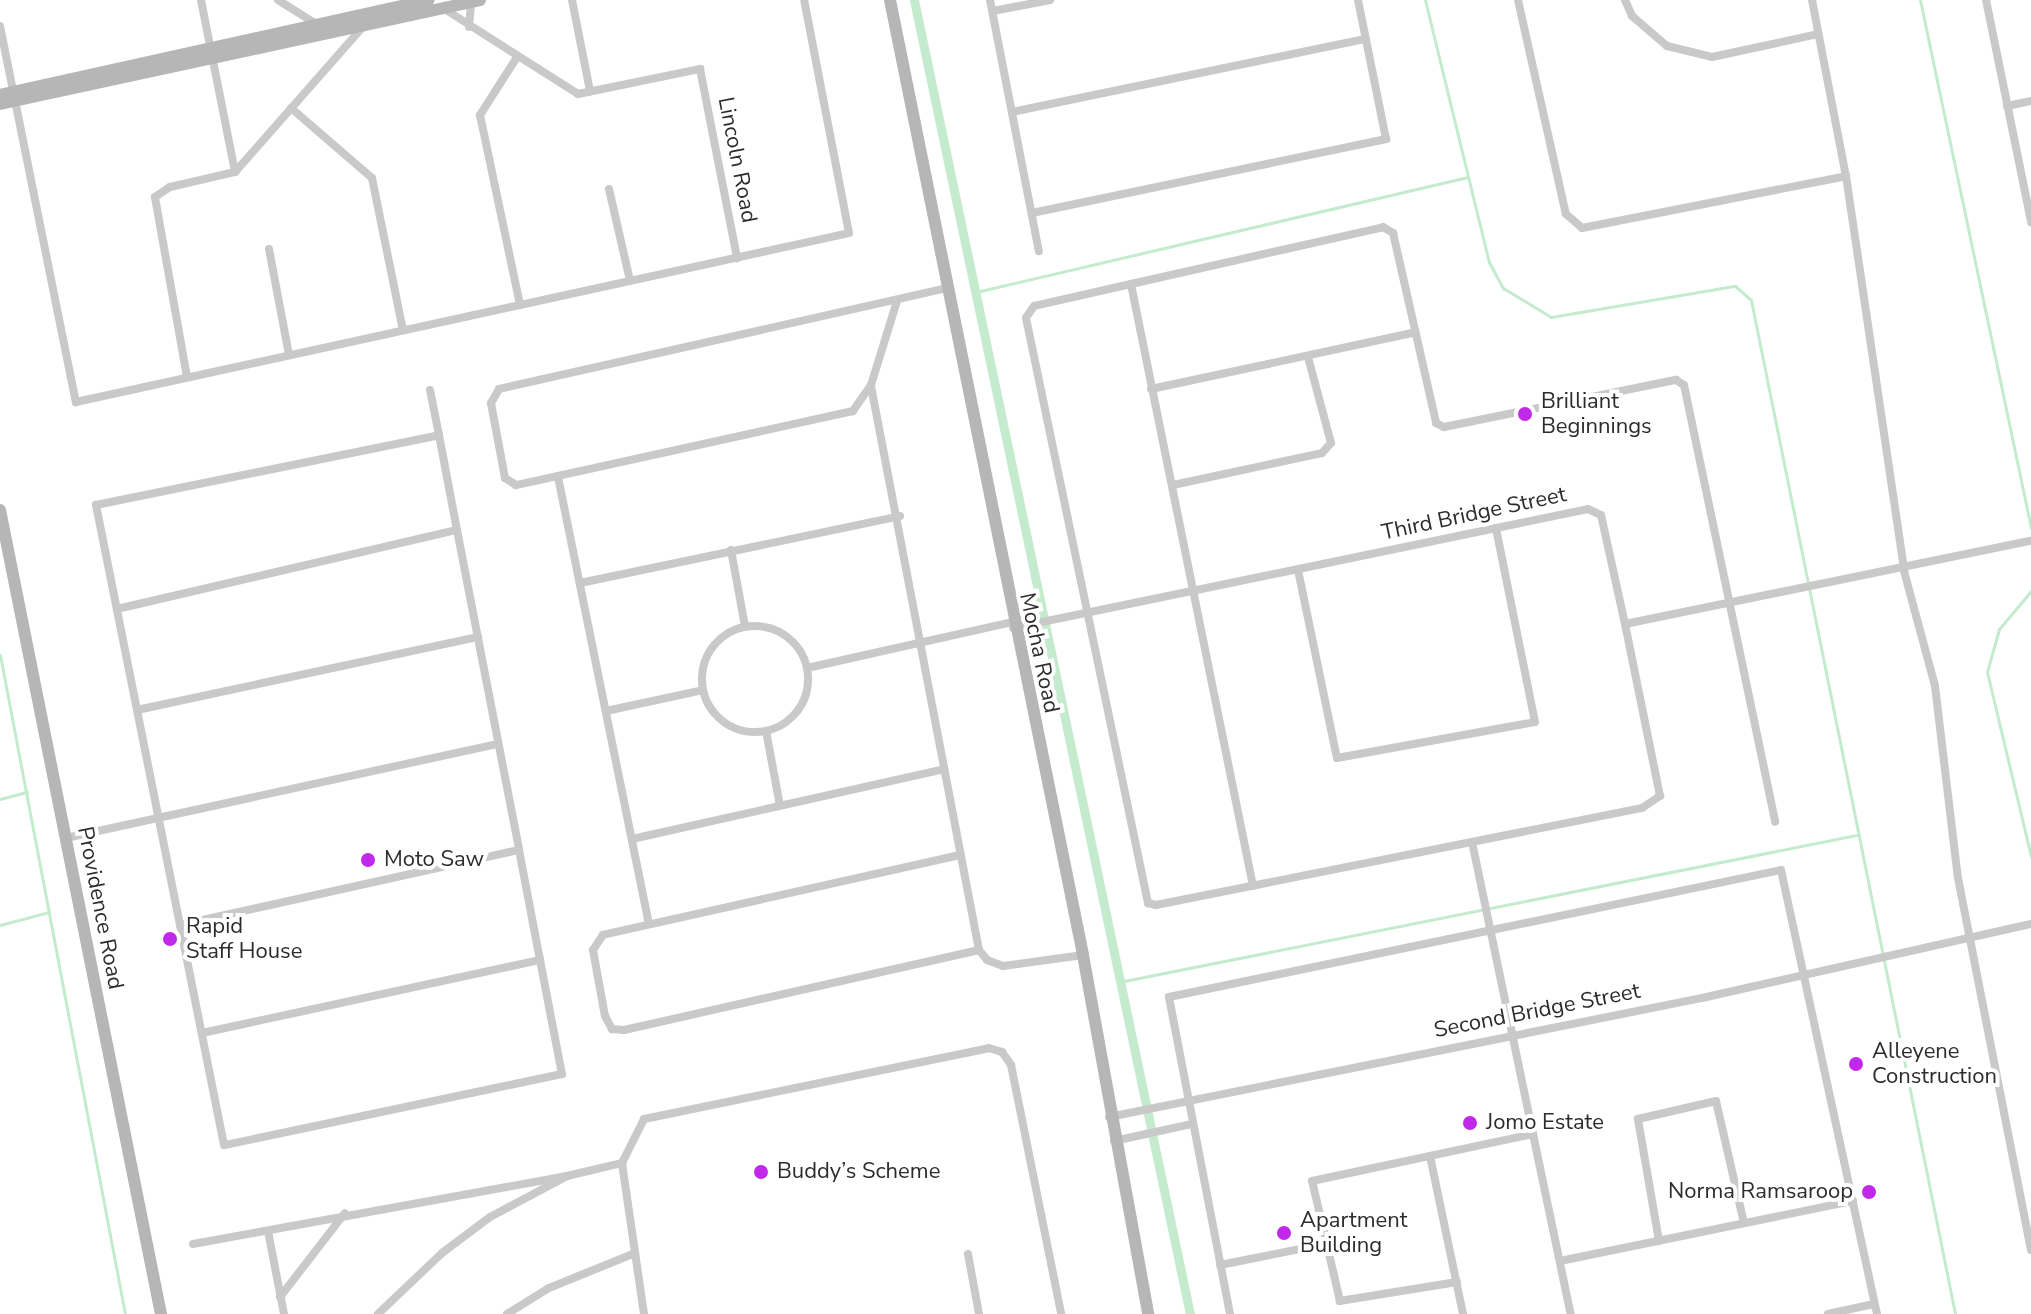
<!DOCTYPE html>
<meta charset="utf-8">
<style>
body{margin:0}
#map{position:relative;width:2031px;height:1314px;overflow:hidden;background:#fff;font-family:"Nunito Sans",sans-serif}
div>[style]{position:absolute}
.stream>*{height:3px;margin:-1.5px;padding:0 1.5px;transform-origin:1.5px;border-radius:1.5px;background:#c4ebce}
.canal>*{height:9px;margin:-4.5px;padding:0 4.5px;transform-origin:4.5px;border-radius:4.5px;background:#c4ebce}
.street>*{height:8px;margin:-4px;padding:0 4px;transform-origin:4px;border-radius:4px;background:#c9c9c9}
.street>.ring{margin:-4px;padding:0;box-sizing:content-box;background:none;border:8px solid #c9c9c9;border-radius:50%}
.secondary>*{height:12px;margin:-6px;padding:0 6px;transform-origin:6px;border-radius:6px;background:#b6b6b6}
.dots>*{width:22px;height:22px;translate:-50% -50%;box-sizing:border-box;border:4px solid #fff;border-radius:50%}
span{translate:-50% -50%;white-space:nowrap;text-align:center;line-height:1.15;-webkit-text-stroke:8px #fff;paint-order:stroke}
.street-label{font-size:22px;color:#2c2c2c}
.poi-label{font-size:22px;color:#2c2c2c}
.left{translate:0 -50%;text-align:left}
.right{translate:-100% -50%;text-align:right}
</style>
<div id="map">
<div class="stream">
<div style="left:1425px;top:0;width:270px;rotate:76.3deg"></div>
<div style="left:1489px;top:262px;width:30px;rotate:62deg"></div>
<div style="left:1503px;top:288px;width:56px;rotate:31.1deg"></div>
<div style="left:1551px;top:317px;width:187px;rotate:-9.6deg"></div>
<div style="left:1735px;top:286px;width:21px;rotate:41deg"></div>
<div style="left:1751px;top:300px;width:1034px;rotate:78.62deg"></div>
<div style="left:1920px;top:0;width:540px;rotate:78.13deg"></div>
<div style="left:976px;top:292px;width:505px;rotate:-13.16deg"></div>
<div style="left:2031px;top:591px;width:50px;rotate:130.1deg"></div>
<div style="left:1999px;top:629px;width:45px;rotate:105.6deg"></div>
<div style="left:1987px;top:672px;width:190px;rotate:76.6deg"></div>
<div style="left:0;top:655px;width:671px;rotate:79.26deg"></div>
<div style="left:0;top:799px;width:28px;rotate:-15deg"></div>
<div style="left:0;top:925px;width:51px;rotate:-14.9deg"></div>
<div style="left:1119px;top:982px;width:752px;rotate:-11.27deg"></div>
</div>
<div class="canal">
<div style="left:914px;top:0;width:1343px;rotate:78.14deg"></div>
</div>
<div class="street">
<div style="left:201px;top:0;width:175px;rotate:78.8deg"></div>
<div style="left:278px;top:0;width:47px;rotate:32deg"></div>
<div style="left:572px;top:0;width:93px;rotate:78.8deg"></div>
<div style="left:990px;top:0;width:256px;rotate:79deg"></div>
<div style="left:1518px;top:0;width:219px;rotate:77.4deg"></div>
<div style="left:1566px;top:214px;width:21px;rotate:41deg"></div>
<div style="left:1582px;top:228px;width:269px;rotate:-11.1deg"></div>
<div style="left:1625px;top:0;width:17px;rotate:66deg"></div>
<div style="left:1632px;top:16px;width:46px;rotate:40.6deg"></div>
<div style="left:1667px;top:46px;width:46px;rotate:13.7deg"></div>
<div style="left:1712px;top:57px;width:108px;rotate:-12.2deg"></div>
<div style="left:1812px;top:0;width:179px;rotate:79.1deg"></div>
<div style="left:1846px;top:176px;width:399px;rotate:81.6deg"></div>
<div style="left:1904px;top:571px;width:119px;rotate:74.9deg"></div>
<div style="left:1935px;top:686px;width:193px;rotate:83.2deg"></div>
<div style="left:1958px;top:878px;width:379px;rotate:78.9deg"></div>
<div style="left:1986px;top:0;width:227px;rotate:78.5deg"></div>
<div style="left:443px;top:8px;width:160px;rotate:32.5deg"></div>
<div style="left:578px;top:94px;width:125px;rotate:-11.6deg"></div>
<div style="left:700px;top:69px;width:193px;rotate:78.9deg"></div>
<div style="left:993px;top:11px;width:58px;rotate:-10.9deg"></div>
<div style="left:0;top:26px;width:384px;rotate:78.6deg"></div>
<div style="left:76px;top:402px;width:791px;rotate:-12.33deg"></div>
<div style="left:849px;top:233px;width:237px;rotate:-100.9deg"></div>
<div style="left:469px;top:27px;width:25px;rotate:-85deg"></div>
<div style="left:517px;top:57px;width:69px;rotate:122.5deg"></div>
<div style="left:480px;top:115px;width:194px;rotate:78.1deg"></div>
<div style="left:2007px;top:106px;width:25px;rotate:-12deg"></div>
<div style="left:291px;top:108px;width:107px;rotate:40.8deg"></div>
<div style="left:372px;top:178px;width:155px;rotate:78.5deg"></div>
<div style="left:1012px;top:112px;width:361px;rotate:-11.7deg"></div>
<div style="left:609px;top:189px;width:94px;rotate:77.1deg"></div>
<div style="left:1032px;top:213px;width:362px;rotate:-11.8deg"></div>
<div style="left:1386px;top:139px;width:142px;rotate:-101.4deg"></div>
<div style="left:269px;top:249px;width:108px;rotate:79.3deg"></div>
<div style="left:1131px;top:284px;width:258px;rotate:-12.7deg"></div>
<div style="left:1383px;top:227px;width:12px;rotate:31deg"></div>
<div style="left:1393px;top:233px;width:195px;rotate:77.2deg"></div>
<div style="left:1436px;top:423px;width:9px;rotate:27deg"></div>
<div style="left:1444px;top:427px;width:237px;rotate:-11.5deg"></div>
<div style="left:1676px;top:380px;width:9px;rotate:32deg"></div>
<div style="left:1684px;top:385px;width:446px;rotate:78.2deg"></div>
<div style="left:897px;top:301px;width:88px;rotate:107.2deg"></div>
<div style="left:871px;top:385px;width:32px;rotate:125deg"></div>
<div style="left:853px;top:411px;width:345px;rotate:167.6deg"></div>
<div style="left:516px;top:485px;width:13px;rotate:-148deg"></div>
<div style="left:505px;top:478px;width:76px;rotate:-100.6deg"></div>
<div style="left:491px;top:403px;width:16px;rotate:-60deg"></div>
<div style="left:499px;top:389px;width:461px;rotate:-12.7deg"></div>
<div style="left:187px;top:377px;width:183px;rotate:-100.1deg"></div>
<div style="left:155px;top:197px;width:18px;rotate:-34deg"></div>
<div style="left:170px;top:187px;width:67px;rotate:-13deg"></div>
<div style="left:235px;top:172px;width:193px;rotate:-48.6deg"></div>
<div style="left:871px;top:386px;width:574px;rotate:79.16deg"></div>
<div style="left:979px;top:950px;width:13px;rotate:51deg"></div>
<div style="left:987px;top:960px;width:17px;rotate:21deg"></div>
<div style="left:1003px;top:966px;width:81px;rotate:-7.8deg"></div>
<div style="left:1151px;top:389px;width:267px;rotate:-12.1deg"></div>
<div style="left:430px;top:390px;width:46px;rotate:78.7deg"></div>
<div style="left:439px;top:435px;width:97px;rotate:79.3deg"></div>
<div style="left:457px;top:530px;width:326px;rotate:79deg"></div>
<div style="left:519px;top:850px;width:112px;rotate:79.2deg"></div>
<div style="left:540px;top:960px;width:116px;rotate:79.1deg"></div>
<div style="left:562px;top:1074px;width:345px;rotate:168.1deg"></div>
<div style="left:224px;top:1145px;width:653px;rotate:-101.31deg"></div>
<div style="left:96px;top:505px;width:350px;rotate:-11.5deg"></div>
<div style="left:558px;top:477px;width:456px;rotate:78.5deg"></div>
<div style="left:1173px;top:485px;width:152px;rotate:-12.1deg"></div>
<div style="left:1322px;top:453px;width:13px;rotate:-48deg"></div>
<div style="left:1331px;top:443px;width:89px;rotate:-105deg"></div>
<div style="left:731px;top:550px;width:77px;rotate:79.6deg"></div>
<div style="left:1298px;top:570px;width:192px;rotate:78.3deg"></div>
<div style="left:1337px;top:758px;width:201px;rotate:-10.3deg"></div>
<div style="left:1535px;top:722px;width:198px;rotate:-101.4deg"></div>
<div style="left:580px;top:583px;width:327px;rotate:-11.8deg"></div>
<div style="left:117px;top:609px;width:349px;rotate:-13.1deg"></div>
<div class="ring" style="left:702px;top:626px;width:98px;height:98px"></div>
<div style="left:1013px;top:628px;width:587px;rotate:-11.69deg"></div>
<div style="left:1588px;top:509px;width:14px;rotate:25deg"></div>
<div style="left:1601px;top:515px;width:112px;rotate:77.6deg"></div>
<div style="left:1625px;top:624px;width:414px;rotate:-11.6deg"></div>
<div style="left:807px;top:668px;width:210px;rotate:-12.6deg"></div>
<div style="left:137px;top:710px;width:349px;rotate:-12.1deg"></div>
<div style="left:606px;top:711px;width:99px;rotate:-12.2deg"></div>
<div style="left:766px;top:731px;width:76px;rotate:79.4deg"></div>
<div style="left:66px;top:838px;width:442px;rotate:-12.3deg"></div>
<div style="left:632px;top:839px;width:320px;rotate:-12.6deg"></div>
<div style="left:1472px;top:842px;width:482px;rotate:78.2deg"></div>
<div style="left:960px;top:855px;width:366px;rotate:167.4deg"></div>
<div style="left:603px;top:935px;width:18px;rotate:124deg"></div>
<div style="left:593px;top:950px;width:67px;rotate:79.7deg"></div>
<div style="left:605px;top:1016px;width:15px;rotate:62deg"></div>
<div style="left:612px;top:1029px;width:12px;rotate:5deg"></div>
<div style="left:624px;top:1030px;width:364px;rotate:-12.7deg"></div>
<div style="left:1253px;top:886px;width:614px;rotate:-101.46deg"></div>
<div style="left:1131px;top:284px;width:99px;rotate:167.2deg"></div>
<div style="left:1034px;top:306px;width:14px;rotate:124deg"></div>
<div style="left:1026px;top:318px;width:598px;rotate:78.22deg"></div>
<div style="left:1148px;top:903px;width:8px;rotate:14deg"></div>
<div style="left:1156px;top:905px;width:496px;rotate:-11.3deg"></div>
<div style="left:1642px;top:808px;width:22px;rotate:-34deg"></div>
<div style="left:1660px;top:796px;width:176px;rotate:-101.5deg"></div>
<div style="left:180px;top:925px;width:347px;rotate:-12.5deg"></div>
<div style="left:202px;top:1033px;width:346px;rotate:-12.2deg"></div>
<div style="left:1109px;top:1117px;width:605px;rotate:-11.35deg"></div>
<div style="left:1702px;top:998px;width:337px;rotate:-12.7deg"></div>
<div style="left:1114px;top:1141px;width:79px;rotate:-12.4deg"></div>
<div style="left:1430px;top:1156px;width:161px;rotate:78.2deg"></div>
<div style="left:268px;top:1231px;width:85px;rotate:79.1deg"></div>
<div style="left:1659px;top:1241px;width:124px;rotate:-99.8deg"></div>
<div style="left:1638px;top:1119px;width:80px;rotate:-13deg"></div>
<div style="left:1716px;top:1101px;width:125px;rotate:77.1deg"></div>
<div style="left:193px;top:1244px;width:380px;rotate:-10.3deg"></div>
<div style="left:968px;top:1254px;width:61px;rotate:79.6deg"></div>
<div style="left:1560px;top:1261px;width:299px;rotate:-11.6deg"></div>
<div style="left:1220px;top:1265px;width:107px;rotate:-11.3deg"></div>
<div style="left:1457px;top:1282px;width:119px;rotate:170.8deg"></div>
<div style="left:1340px;top:1301px;width:123px;rotate:-103.1deg"></div>
<div style="left:1312px;top:1181px;width:226px;rotate:-12deg"></div>
<div style="left:280px;top:1297px;width:106px;rotate:-52.3deg"></div>
<div style="left:378px;top:1314px;width:88px;rotate:-43.6deg"></div>
<div style="left:442px;top:1253px;width:60px;rotate:-36.9deg"></div>
<div style="left:490px;top:1217px;width:87px;rotate:-28deg"></div>
<div style="left:567px;top:1176px;width:57px;rotate:-13.3deg"></div>
<div style="left:507px;top:1314px;width:49px;rotate:-31.8deg"></div>
<div style="left:549px;top:1288px;width:93px;rotate:-22.1deg"></div>
<div style="left:644px;top:1314px;width:153px;rotate:-98.3deg"></div>
<div style="left:622px;top:1163px;width:49px;rotate:-63.4deg"></div>
<div style="left:644px;top:1119px;width:352px;rotate:-11.6deg"></div>
<div style="left:989px;top:1048px;width:14px;rotate:17deg"></div>
<div style="left:1002px;top:1052px;width:16px;rotate:55deg"></div>
<div style="left:1011px;top:1065px;width:254px;rotate:78.6deg"></div>
<div style="left:1230px;top:1314px;width:323px;rotate:-100.9deg"></div>
<div style="left:1169px;top:997px;width:625px;rotate:-11.72deg"></div>
<div style="left:1781px;top:870px;width:454px;rotate:77.8deg"></div>
<div style="left:1828px;top:1314px;width:47px;rotate:-12.3deg"></div>
</div>
<div class="secondary">
<div style="left:890px;top:0;width:974px;rotate:78.57deg"></div>
<div style="left:1083px;top:955px;width:365px;rotate:79.7deg"></div>
<div style="left:0;top:95px;width:439px;rotate:-12.5deg"></div>
<div style="left:0;top:104px;width:491px;rotate:-12.2deg"></div>
<div style="left:0;top:510px;width:820px;rotate:78.68deg"></div>
</div>
<div class="dots">
<div style="left:1525px;top:414px;background:#c029e9"></div>
<div style="left:368px;top:860px;background:#c029e9"></div>
<div style="left:170px;top:939px;background:#c029e9"></div>
<div style="left:1856px;top:1064px;background:#c029e9"></div>
<div style="left:1470px;top:1123px;background:#c029e9"></div>
<div style="left:761px;top:1172px;background:#c029e9"></div>
<div style="left:1869px;top:1192px;background:#c029e9"></div>
<div style="left:1284px;top:1233px;background:#c029e9"></div>
</div>
<div class="street-label">
<span style="left:737px;top:160px;rotate:79deg">Lincoln Road</span>
<span style="left:1474px;top:514px;rotate:-12deg">Third Bridge Street</span>
<span style="left:1039px;top:653px;rotate:78deg">Mocha Road</span>
<span style="left:100px;top:908px;rotate:79deg">Providence Road</span>
<span style="left:1537px;top:1011px;rotate:-11deg">Second Bridge Street</span>
</div>
<div class="poi-label">
<span class="left" style="left:1541px;top:414px">Brilliant<br>Beginnings</span>
<span class="left" style="left:384px;top:860px">Moto Saw</span>
<span class="left" style="left:186px;top:939px">Rapid<br>Staff House</span>
<span class="left" style="left:1872px;top:1064px">Alleyene<br>Construction</span>
<span class="left" style="left:1486px;top:1123px">Jomo Estate</span>
<span class="left" style="left:777px;top:1172px">Buddy’s Scheme</span>
<span class="right" style="left:1853px;top:1192px">Norma Ramsaroop</span>
<span class="left" style="left:1300px;top:1233px">Apartment<br>Building</span>
</div>
</div>
